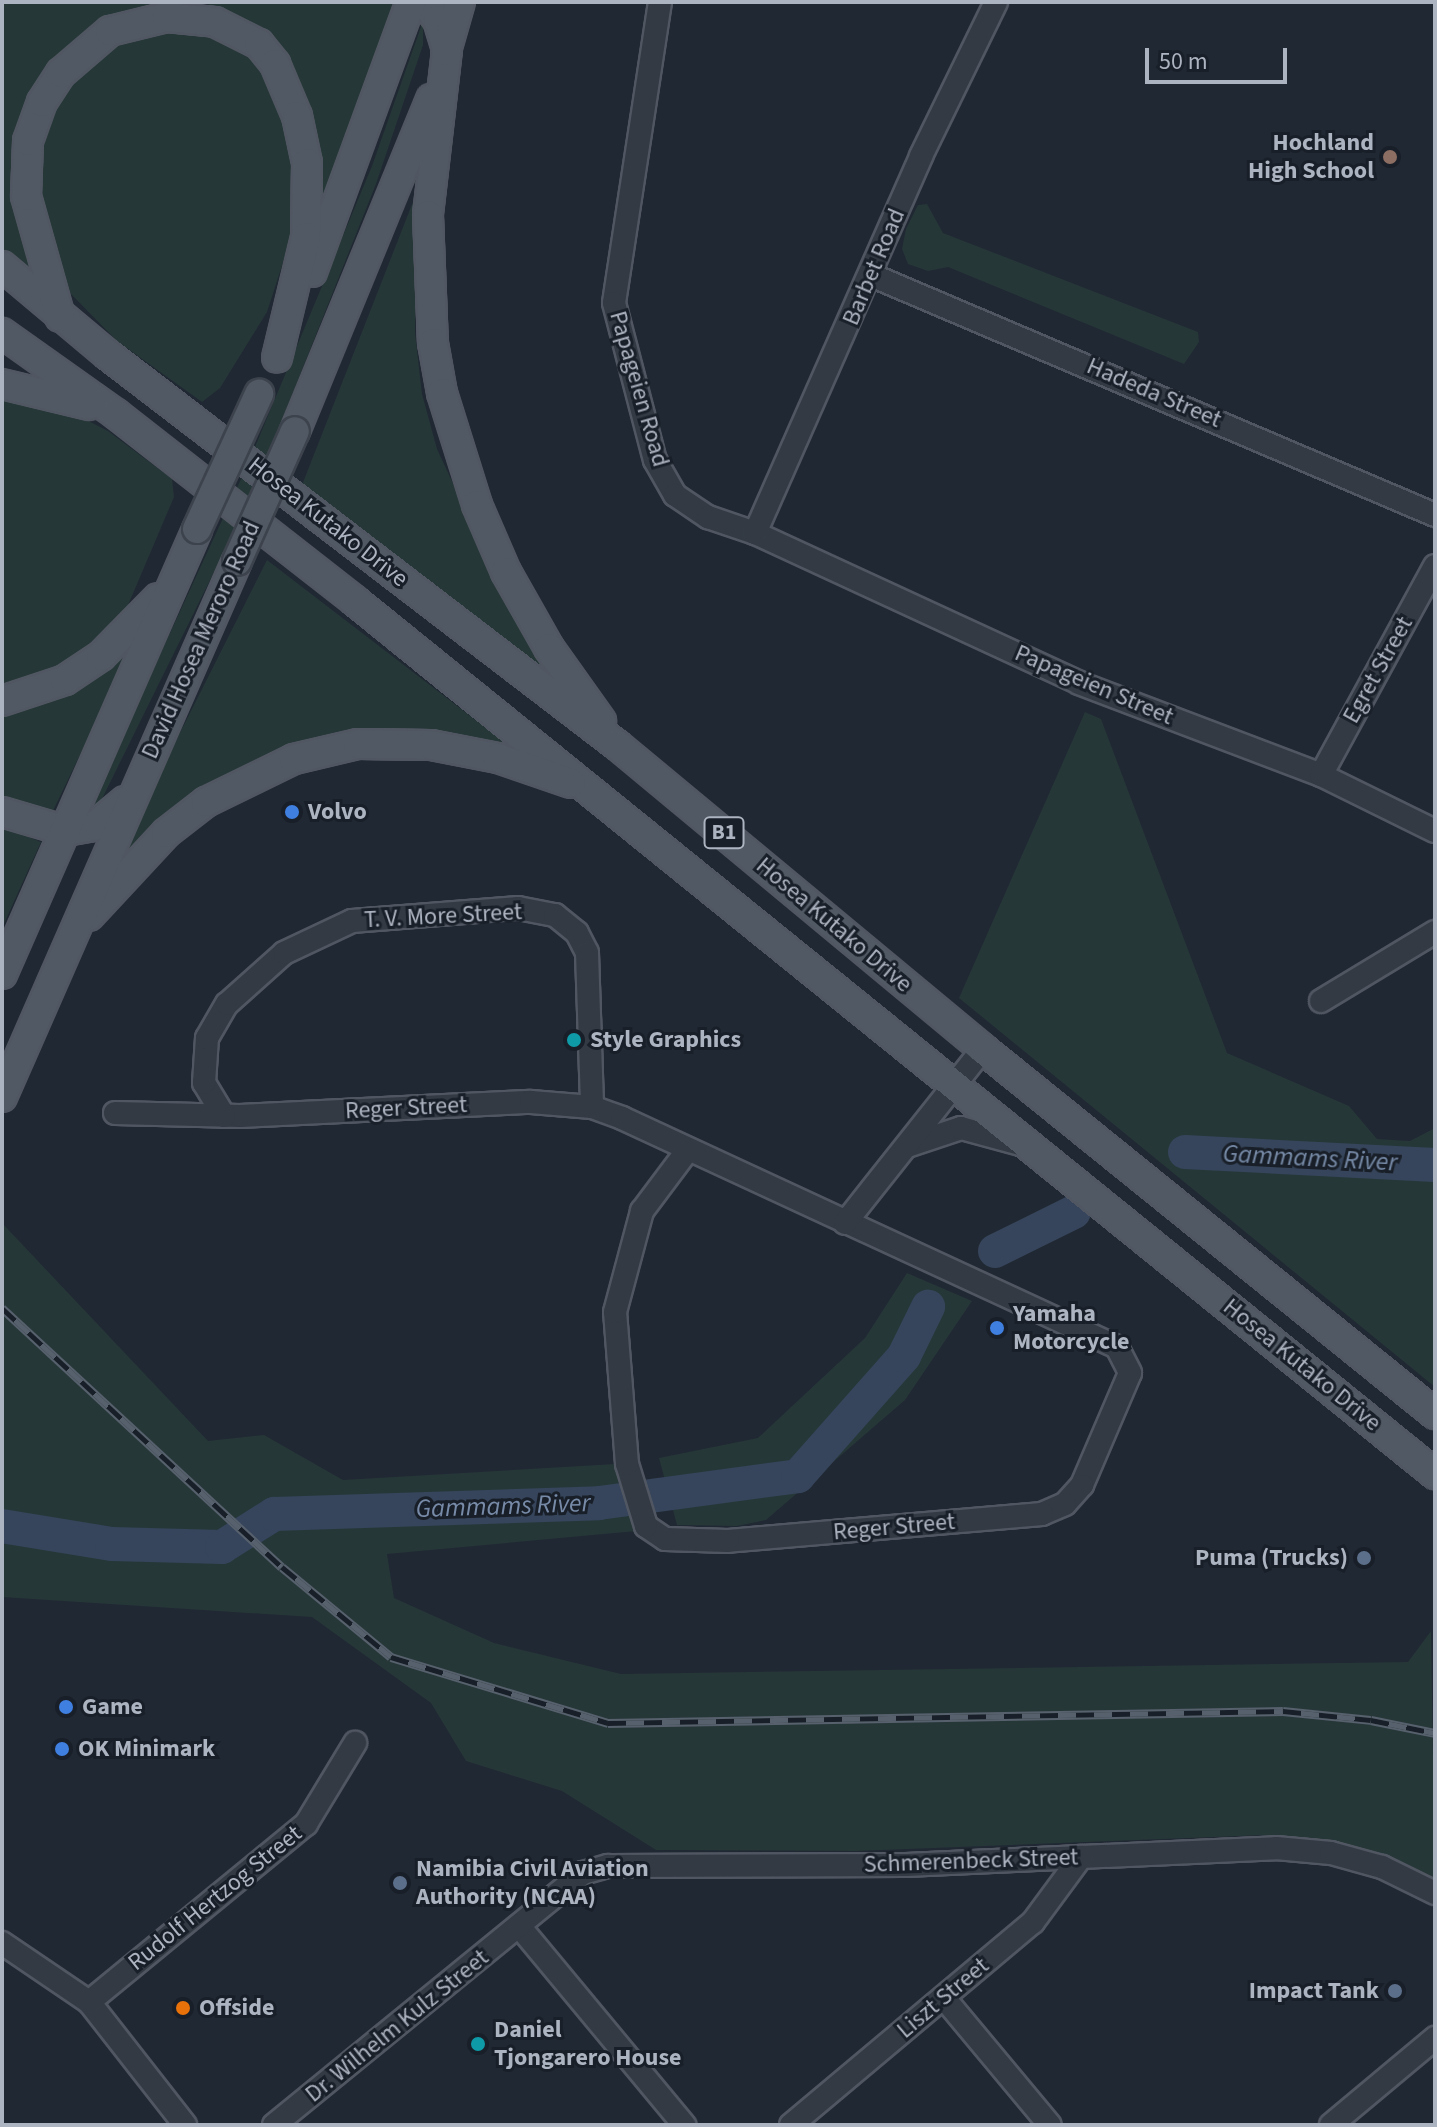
<!DOCTYPE html>
<style>
body{margin:0}
#map{position:relative;width:1437px;height:2127px;overflow:hidden;background:#202833;font-family:"Source Sans 3",sans-serif}
div>[style]{position:absolute}
.green>*{inset:0;background:#263738}
.river>*{height:34px;margin:-17px;padding:0 17px;transform-origin:17px;border-radius:17px;background:#36455b}
.roads{filter:drop-shadow(2px 0 #515762) drop-shadow(-2px 0 #515762) drop-shadow(0 2px #515762) drop-shadow(0 -2px #515762)}
.minor>*{height:22px;margin:-11px;padding:0 11px;transform-origin:11px;border-radius:11px;background:#333a44}
.major>*{height:28px;margin:-14px;padding:0 14px;transform-origin:14px;border-radius:14px;background:#515964}
.rail>*{height:9px;margin-top:-4.5px;transform-origin:0;background:repeating-linear-gradient(90deg,#191f28 0 18px,#57606d 0 36px);box-sizing:border-box;border-block:2px solid #57606d}
.bridges{filter:drop-shadow(2px 0 #3d434d) drop-shadow(-2px 0 #3d434d) drop-shadow(0 2px #3d434d) drop-shadow(0 -2px #3d434d)}
.major-bridge>*{height:28px;margin:-14px;padding:0 14px;transform-origin:14px;border-radius:14px;background:#515964}
.dots>*{width:22px;height:22px;translate:-50% -50%;box-sizing:border-box;border:4px solid #191f28;border-radius:50%}
span{translate:-50% -50%;white-space:nowrap;text-align:center;line-height:1.15;-webkit-text-stroke:6px #191f28;paint-order:stroke}
.shield-label span{padding:2px 6px;background:#191f28;border:2px solid;border-radius:6px;-webkit-text-stroke-width:0}
.shield-label{font-size:22px;color:#adb4c1;font-weight:700}
.poi-label{font-size:24px;color:#adb4c1;font-weight:700}
.right{translate:-100% -50%;text-align:right}
.left{translate:0 -50%;text-align:left}
.street-label{font-size:24px;color:#adb4c1}
.water-label{font-size:26px;color:#778ba8;font-style:italic}
.frame{position:absolute;inset:0;border:4px solid #adb4c1;pointer-events:none}
.scale{position:absolute;left:1145px;top:48px;width:142px;height:36px;box-sizing:border-box;border:4px solid #adb4c1;border-top:0;padding-left:10px;font-size:24px;line-height:28px;white-space:nowrap;color:#adb4c1;-webkit-text-stroke:6px #191f28;paint-order:stroke}
</style>
<div id="map">
<div class="green">
<div style="clip-path:polygon(2px 2px,158px 2px,124px 11px,87px 33px,33px 96px,15px 136px,11px 193px,34px 280px,2px 249px)"></div>
<div style="clip-path:polygon(188px 2px,395px 2px,316px 225px,308px 104px,293px 72px,275px 44px,255px 26px,207px 4px)"></div>
<div style="clip-path:polygon(423px 21px,423px 45px,376px 184px,253px 493px,99px 805px,83px 822px,247px 466px,372px 166px)"></div>
<div style="clip-path:polygon(190px 25px,244px 47px,266px 70px,291px 135px,297px 219px,267px 312px,220px 388px,202px 402px,117px 341px,68px 291px,56px 269px,36px 193px,43px 123px,62px 91px,122px 39px)"></div>
<div style="clip-path:polygon(418px 189px,415px 333px,422px 394px,437px 449px,502px 589px,560px 682px,302px 485px)"></div>
<div style="clip-path:polygon(927px 204px,943px 233px,1198px 332px,1199px 342px,1184px 364px,948px 267px,928px 271px,908px 264px,902px 249px,906px 229px,918px 205px)"></div>
<div style="clip-path:polygon(2px 396px,69px 411px,108px 431px,172px 479px,174px 497px,123px 617px,73px 664px,2px 694px)"></div>
<div style="clip-path:polygon(267px 560px,517px 752px,343px 740px,115px 862px)"></div>
<div style="clip-path:polygon(136px 639px,49px 819px,2px 803px,2px 713px,30px 709px,68px 693px)"></div>
<div style="clip-path:polygon(1085px 712px,1101px 719px,1227px 1053px,1349px 1106px,1377px 1139px,1410px 1141px,1435px 1128px,1435px 1387px,959px 998px)"></div>
<div style="clip-path:polygon(2px 826px,41px 842px,2px 928px)"></div>
<div style="clip-path:polygon(2px 1223px,208px 1441px,264px 1435px,343px 1480px,615px 1464px,621px 1497px,637px 1531px,387px 1554px,394px 1598px,494px 1643px,621px 1674px,1408px 1662px,1431px 1631px,1435px 1879px,1384px 1856px,1266px 1835px,856px 1851px,656px 1850px,562px 1791px,466px 1761px,431px 1703px,312px 1617px,2px 1597px)"></div>
<div style="clip-path:polygon(907px 1273px,972px 1301px,905px 1400px,766px 1520px,737px 1526px,677px 1525px,659px 1458px,758px 1438px,865px 1338px)"></div>
</div>
<div class="river">
<div style="left:1185px;top:1152px;width:250px;rotate:3deg"></div>
<div style="left:995px;top:1251px;width:88px;rotate:-26.3deg"></div>
<div style="left:2px;top:1526px;width:111px;rotate:9.3deg"></div>
<div style="left:112px;top:1544px;width:110px;rotate:1.6deg"></div>
<div style="left:222px;top:1547px;width:62px;rotate:-32.4deg"></div>
<div style="left:274px;top:1514px;width:325px;rotate:-1.9deg"></div>
<div style="left:599px;top:1503px;width:201px;rotate:-7.7deg"></div>
<div style="left:798px;top:1476px;width:160px;rotate:-48.5deg"></div>
<div style="left:904px;top:1356px;width:55px;rotate:-63.9deg"></div>
</div>
<div class="roads">
<div class="minor">
<div style="left:660px;top:2px;width:304px;rotate:98.7deg"></div>
<div style="left:614px;top:303px;width:162px;rotate:75.4deg"></div>
<div style="left:655px;top:460px;width:40px;rotate:60.3deg"></div>
<div style="left:675px;top:495px;width:40px;rotate:34deg"></div>
<div style="left:708px;top:517px;width:50px;rotate:18.8deg"></div>
<div style="left:755px;top:533px;width:357px;rotate:24.8deg"></div>
<div style="left:1079px;top:683px;width:259px;rotate:20.8deg"></div>
<div style="left:1321px;top:775px;width:127px;rotate:26.2deg"></div>
<div style="left:871px;top:275px;width:613px;rotate:23.05deg"></div>
<div style="left:755px;top:533px;width:412px;rotate:-66.2deg"></div>
<div style="left:921px;top:156px;width:171px;rotate:-64deg"></div>
<div style="left:1321px;top:775px;width:238px;rotate:-61.4deg"></div>
<div style="left:1321px;top:1001px;width:133px;rotate:-31.2deg"></div>
<div style="left:115px;top:1113px;width:125px;rotate:1.4deg"></div>
<div style="left:240px;top:1116px;width:291px;rotate:-2.8deg"></div>
<div style="left:531px;top:1102px;width:61px;rotate:4.7deg"></div>
<div style="left:592px;top:1107px;width:32px;rotate:20deg"></div>
<div style="left:622px;top:1118px;width:545px;rotate:24.83deg"></div>
<div style="left:1117px;top:1347px;width:29px;rotate:63deg"></div>
<div style="left:1130px;top:1373px;width:122px;rotate:113.2deg"></div>
<div style="left:1082px;top:1485px;width:25px;rotate:132deg"></div>
<div style="left:1065px;top:1504px;width:25px;rotate:157deg"></div>
<div style="left:1042px;top:1514px;width:315px;rotate:175.1deg"></div>
<div style="left:728px;top:1541px;width:63px;rotate:-178.2deg"></div>
<div style="left:665px;top:1539px;width:23px;rotate:-146deg"></div>
<div style="left:646px;top:1526px;width:65px;rotate:-107deg"></div>
<div style="left:627px;top:1464px;width:152px;rotate:-94.5deg"></div>
<div style="left:615px;top:1312px;width:105px;rotate:-75deg"></div>
<div style="left:642px;top:1211px;width:75px;rotate:-53.1deg"></div>
<div style="left:224px;top:1116px;width:39px;rotate:-121deg"></div>
<div style="left:204px;top:1083px;width:45px;rotate:-86.2deg"></div>
<div style="left:207px;top:1038px;width:39px;rotate:-60deg"></div>
<div style="left:227px;top:1004px;width:76px;rotate:-41.8deg"></div>
<div style="left:284px;top:953px;width:75px;rotate:-25.2deg"></div>
<div style="left:352px;top:921px;width:167px;rotate:-4.5deg"></div>
<div style="left:518px;top:908px;width:38px;rotate:11deg"></div>
<div style="left:555px;top:915px;width:28px;rotate:39deg"></div>
<div style="left:577px;top:933px;width:22px;rotate:63deg"></div>
<div style="left:587px;top:953px;width:154px;rotate:88.1deg"></div>
<div style="left:907px;top:1146px;width:57px;rotate:-18.4deg"></div>
<div style="left:961px;top:1128px;width:61px;rotate:15.2deg"></div>
<div style="left:845px;top:1223px;width:222px;rotate:-51.6deg"></div>
<div style="left:519px;top:1926px;width:259px;rotate:50.3deg"></div>
<div style="left:2px;top:1943px;width:105px;rotate:34.1deg"></div>
<div style="left:89px;top:2002px;width:156px;rotate:52deg"></div>
<div style="left:944px;top:1998px;width:165px;rotate:50.2deg"></div>
<div style="left:89px;top:2002px;width:281px;rotate:-39.4deg"></div>
<div style="left:306px;top:1824px;width:95px;rotate:-58.8deg"></div>
<div style="left:274px;top:2125px;width:399px;rotate:-39.2deg"></div>
<div style="left:583px;top:1873px;width:26px;rotate:-16deg"></div>
<div style="left:608px;top:1866px;width:298px;rotate:-0.2deg"></div>
<div style="left:906px;top:1865px;width:370px;rotate:-2.6deg"></div>
<div style="left:1276px;top:1848px;width:55px;rotate:5.2deg"></div>
<div style="left:1331px;top:1853px;width:53px;rotate:15.4deg"></div>
<div style="left:1382px;top:1867px;width:59px;rotate:26.1deg"></div>
<div style="left:791px;top:2125px;width:316px;rotate:-40deg"></div>
<div style="left:1033px;top:1922px;width:81px;rotate:-53.6deg"></div>
<div style="left:1331px;top:2125px;width:136px;rotate:-39.9deg"></div>
</div>
<div class="major">
<div style="left:424px;top:2px;width:23px;rotate:52deg"></div>
<div style="left:438px;top:20px;width:31px;rotate:73deg"></div>
<div style="left:447px;top:50px;width:166px;rotate:96.6deg"></div>
<div style="left:428px;top:215px;width:128px;rotate:87.8deg"></div>
<div style="left:433px;top:343px;width:51px;rotate:79.8deg"></div>
<div style="left:442px;top:393px;width:117px;rotate:72.6deg"></div>
<div style="left:477px;top:505px;width:73px;rotate:66.6deg"></div>
<div style="left:506px;top:572px;width:87px;rotate:60.5deg"></div>
<div style="left:549px;top:648px;width:90px;rotate:54.5deg"></div>
<div style="left:446px;top:51px;width:51px;rotate:-74.1deg"></div>
<div style="left:2px;top:266px;width:138px;rotate:40deg"></div>
<div style="left:108px;top:355px;width:641px;rotate:37.46deg"></div>
<div style="left:617px;top:745px;width:476px;rotate:39.7deg"></div>
<div style="left:983px;top:1049px;width:581px;rotate:38.92deg"></div>
<div style="left:312px;top:272px;width:288px;rotate:-69.9deg"></div>
<div style="left:60px;top:317px;width:126px;rotate:-105.7deg"></div>
<div style="left:26px;top:196px;width:55px;rotate:-87.9deg"></div>
<div style="left:28px;top:141px;width:41px;rotate:-70.3deg"></div>
<div style="left:42px;top:102px;width:35px;rotate:-57deg"></div>
<div style="left:61px;top:73px;width:65px;rotate:-40.6deg"></div>
<div style="left:110px;top:31px;width:59px;rotate:-13.8deg"></div>
<div style="left:167px;top:17px;width:48px;rotate:5.9deg"></div>
<div style="left:215px;top:22px;width:49px;rotate:26.6deg"></div>
<div style="left:259px;top:44px;width:26px;rotate:51deg"></div>
<div style="left:275px;top:64px;width:56px;rotate:67.1deg"></div>
<div style="left:297px;top:116px;width:48px;rotate:78deg"></div>
<div style="left:307px;top:163px;width:74px;rotate:90.8deg"></div>
<div style="left:306px;top:237px;width:124px;rotate:103.5deg"></div>
<div style="left:2px;top:333px;width:140px;rotate:35.4deg"></div>
<div style="left:116px;top:414px;width:303px;rotate:38deg"></div>
<div style="left:355px;top:601px;width:1389px;rotate:38.95deg"></div>
<div style="left:2px;top:384px;width:89px;rotate:13.6deg"></div>
<div style="left:295px;top:431px;width:359px;rotate:-67.7deg"></div>
<div style="left:2px;top:701px;width:66px;rotate:-18.4deg"></div>
<div style="left:65px;top:680px;width:43px;rotate:-33.7deg"></div>
<div style="left:101px;top:656px;width:81px;rotate:-45.5deg"></div>
<div style="left:2px;top:812px;width:67px;rotate:16.5deg"></div>
<div style="left:66px;top:831px;width:29px;rotate:-10deg"></div>
<div style="left:95px;top:826px;width:39px;rotate:-40deg"></div>
<div style="left:89px;top:916px;width:113px;rotate:-47.1deg"></div>
<div style="left:166px;top:833px;width:51px;rotate:-37.8deg"></div>
<div style="left:206px;top:802px;width:98px;rotate:-26deg"></div>
<div style="left:294px;top:759px;width:66px;rotate:-13.2deg"></div>
<div style="left:358px;top:744px;width:73px;rotate:0.8deg"></div>
<div style="left:431px;top:745px;width:68px;rotate:11deg"></div>
<div style="left:498px;top:758px;width:77px;rotate:18.9deg"></div>
<div style="left:2px;top:974px;width:486px;rotate:-66.3deg"></div>
<div style="left:2px;top:1097px;width:585px;rotate:-66.33deg"></div>
</div>
</div>
<div class="rail">
<div style="left:2px;top:1308px;width:381px;rotate:42.8deg"></div>
<div style="left:282px;top:1567px;width:141px;rotate:39.5deg"></div>
<div style="left:391px;top:1657px;width:227px;rotate:16.9deg"></div>
<div style="left:608px;top:1723px;width:675px;rotate:-1.02deg"></div>
<div style="left:1283px;top:1711px;width:88px;rotate:5.8deg"></div>
<div style="left:1371px;top:1720px;width:65px;rotate:11.5deg"></div>
</div>
<div class="bridges">
<div class="major-bridge">
<div style="left:197px;top:529px;width:149px;rotate:-65.3deg"></div>
<div style="left:237px;top:561px;width:142px;rotate:-66deg"></div>
</div>
</div>
<div class="dots">
<div style="left:1390px;top:157px;background:#8d6e63"></div>
<div style="left:292px;top:812px;background:#3f7fe0"></div>
<div style="left:574px;top:1040px;background:#0f9aa8"></div>
<div style="left:997px;top:1328px;background:#3f7fe0"></div>
<div style="left:1364px;top:1558px;background:#5c6f8a"></div>
<div style="left:66px;top:1707px;background:#3f7fe0"></div>
<div style="left:62px;top:1749px;background:#3f7fe0"></div>
<div style="left:400px;top:1883px;background:#5c6f8a"></div>
<div style="left:1395px;top:1991px;background:#5c6f8a"></div>
<div style="left:183px;top:2008px;background:#e8710a"></div>
<div style="left:478px;top:2044px;background:#0f9aa8"></div>
</div>
<div class="shield-label">
<span style="left:724px;top:833px">B1</span>
</div>
<div class="poi-label">
<span class="right" style="left:1374px;top:157px">Hochland<br>High School</span>
<span class="left" style="left:308px;top:812px">Volvo</span>
<span class="left" style="left:590px;top:1040px">Style Graphics</span>
<span class="left" style="left:1013px;top:1328px">Yamaha<br>Motorcycle</span>
<span class="right" style="left:1348px;top:1558px">Puma (Trucks)</span>
<span class="left" style="left:82px;top:1707px">Game</span>
<span class="left" style="left:78px;top:1749px">OK Minimark</span>
<span class="left" style="left:416px;top:1883px">Namibia Civil Aviation<br>Authority (NCAA)</span>
<span class="right" style="left:1379px;top:1991px">Impact Tank</span>
<span class="left" style="left:199px;top:2008px">Offside</span>
<span class="left" style="left:494px;top:2044px">Daniel<br>Tjongarero House</span>
</div>
<div class="street-label">
<span style="left:874px;top:267px;rotate:-67deg">Barbet Road</span>
<span style="left:639px;top:389px;rotate:74deg">Papageien Road</span>
<span style="left:1154px;top:393px;rotate:23deg">Hadeda Street</span>
<span style="left:328px;top:522px;rotate:38deg">Hosea Kutako Drive</span>
<span style="left:201px;top:640px;rotate:-66deg">David Hosea Meroro Road</span>
<span style="left:1378px;top:670px;rotate:-61deg">Egret Street</span>
<span style="left:1094px;top:685px;rotate:23deg">Papageien Street</span>
<span style="left:443px;top:916px;rotate:-3deg">T. V. More Street</span>
<span style="left:834px;top:925px;rotate:40deg">Hosea Kutako Drive</span>
<span style="left:406px;top:1108px;rotate:-3deg">Reger Street</span>
<span style="left:1302px;top:1365px;rotate:39deg">Hosea Kutako Drive</span>
<span style="left:894px;top:1527px;rotate:-5deg">Reger Street</span>
<span style="left:971px;top:1861px;rotate:-2deg">Schmerenbeck Street</span>
<span style="left:215px;top:1898px;rotate:-39deg">Rudolf Hertzog Street</span>
<span style="left:943px;top:1998px;rotate:-40deg">Liszt Street</span>
<span style="left:397px;top:2026px;rotate:-39deg">Dr. Wilhelm Kulz Street</span>
</div>
<div class="water-label">
<span style="left:1310px;top:1158px;rotate:3deg">Gammams River</span>
<span style="left:503px;top:1506px;rotate:-2deg">Gammams River</span>
</div>
<div class="frame"></div>
<div class="scale">50 m</div>
</div>
